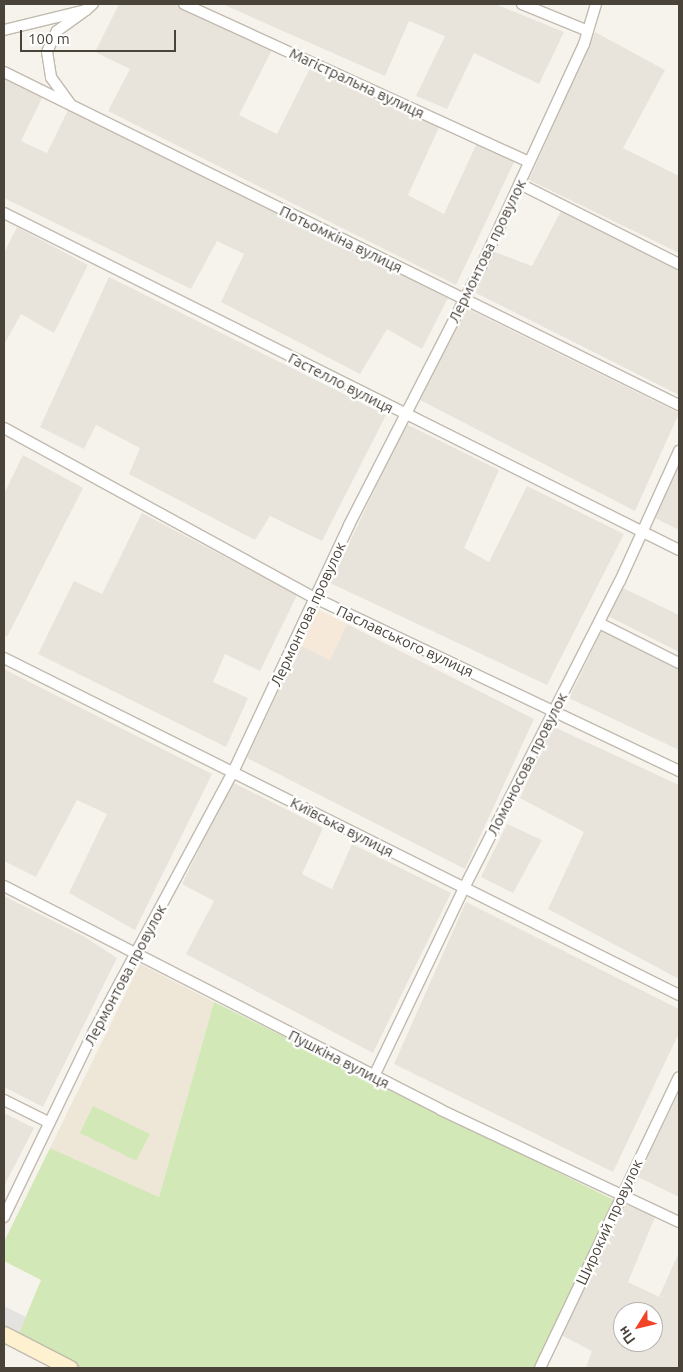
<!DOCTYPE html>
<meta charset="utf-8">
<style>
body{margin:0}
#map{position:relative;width:683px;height:1372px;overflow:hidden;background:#f6f3ec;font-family:Ubuntu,sans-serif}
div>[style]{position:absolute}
.residential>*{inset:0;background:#e9e4db}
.commercial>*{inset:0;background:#f6e9d9}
.education>*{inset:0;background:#eee7d7}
.green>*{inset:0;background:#d2e8b7}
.parking>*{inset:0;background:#e5e3e0}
.roads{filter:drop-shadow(1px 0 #c1baaf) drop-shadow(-1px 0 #c1baaf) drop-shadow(0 1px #c1baaf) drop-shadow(0 -1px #c1baaf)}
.street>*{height:10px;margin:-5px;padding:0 5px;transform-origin:5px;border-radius:5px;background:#fff}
.secondary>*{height:15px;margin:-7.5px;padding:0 7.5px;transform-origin:7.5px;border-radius:7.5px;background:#fdf1cf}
span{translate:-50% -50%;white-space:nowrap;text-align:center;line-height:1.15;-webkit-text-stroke:4.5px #fff;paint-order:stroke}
.street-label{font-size:15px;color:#4a433a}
.frame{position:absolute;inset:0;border:5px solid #4a433a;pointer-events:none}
.north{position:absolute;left:613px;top:1302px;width:50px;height:50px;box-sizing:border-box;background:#fff;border:1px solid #b7b4b0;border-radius:50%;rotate:234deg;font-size:14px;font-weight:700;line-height:20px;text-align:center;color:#4a433a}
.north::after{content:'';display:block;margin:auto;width:18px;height:22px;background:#f34326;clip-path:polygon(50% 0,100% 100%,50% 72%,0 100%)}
.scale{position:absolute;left:20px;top:30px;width:156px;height:22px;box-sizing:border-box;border:2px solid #4a433a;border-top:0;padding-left:6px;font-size:15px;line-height:18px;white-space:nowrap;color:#4a433a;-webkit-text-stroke:4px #fff;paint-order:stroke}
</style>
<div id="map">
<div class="residential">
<div style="clip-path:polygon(119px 4px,176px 4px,273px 48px,239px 115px,277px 134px,311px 66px,440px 125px,408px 195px,444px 214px,477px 143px,515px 160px,456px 285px,108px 111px,130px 69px,95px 52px)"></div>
<div style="clip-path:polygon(222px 4px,495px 4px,564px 32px,539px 84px,474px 53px,447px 109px,416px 96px,445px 36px,409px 21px,385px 76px)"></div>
<div style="clip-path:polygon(595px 32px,665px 70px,623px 148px,679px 176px,679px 253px,529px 180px)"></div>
<div style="clip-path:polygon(4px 76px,43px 96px,21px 141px,47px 153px,69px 108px,448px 298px,422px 349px,387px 329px,360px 374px,221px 302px,244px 254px,217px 241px,191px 289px,4px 198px)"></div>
<div style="clip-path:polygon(561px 211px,679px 271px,679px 395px,476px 293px,495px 252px,532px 266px)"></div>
<div style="clip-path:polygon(17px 227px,88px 265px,54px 333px,21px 314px,4px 345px,4px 253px)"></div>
<div style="clip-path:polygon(109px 277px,386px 415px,322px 541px,270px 516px,255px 540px,129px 474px,140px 448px,96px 425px,84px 449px,40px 427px)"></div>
<div style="clip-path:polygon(466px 308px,679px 413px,635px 511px,420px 400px)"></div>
<div style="clip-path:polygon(406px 424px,499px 470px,464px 548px,489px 562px,527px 486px,624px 534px,547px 685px,330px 583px)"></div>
<div style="clip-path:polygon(23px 455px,83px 488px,7px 637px,4px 635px,4px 494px)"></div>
<div style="clip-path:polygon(679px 462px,679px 530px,653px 517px)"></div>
<div style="clip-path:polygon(142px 513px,297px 595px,260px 671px,225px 654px,213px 682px,248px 698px,226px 747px,38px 654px,74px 581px,102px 594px)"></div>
<div style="clip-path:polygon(621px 587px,679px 615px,679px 652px,608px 616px)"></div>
<div style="clip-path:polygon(347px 624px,534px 719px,465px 869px,247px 758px,300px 645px,330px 660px)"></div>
<div style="clip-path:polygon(603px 628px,679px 667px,679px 750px,569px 698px)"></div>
<div style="clip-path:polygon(4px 669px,212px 774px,135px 930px,69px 893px,107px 814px,77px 800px,36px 877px,4px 861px)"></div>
<div style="clip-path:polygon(552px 726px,679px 785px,679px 979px,548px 909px,584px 832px,520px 798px)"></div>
<div style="clip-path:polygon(232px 782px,323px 828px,302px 874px,332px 889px,352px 844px,451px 893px,373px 1053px,186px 954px,214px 901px,182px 884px)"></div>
<div style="clip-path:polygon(507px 824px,542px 840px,513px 893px,481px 877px)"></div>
<div style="clip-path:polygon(4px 896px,85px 937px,117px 958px,43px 1107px,4px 1087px)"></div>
<div style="clip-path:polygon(466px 902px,679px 1009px,679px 1033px,613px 1172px,394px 1064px)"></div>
<div style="clip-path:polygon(679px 1092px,679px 1197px,638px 1177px)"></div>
<div style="clip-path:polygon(4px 1113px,34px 1128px,4px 1186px)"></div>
<div style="clip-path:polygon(evenodd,624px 1204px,655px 1217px,628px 1282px,659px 1297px,679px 1252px,679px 1368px,586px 1368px,592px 1351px,561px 1335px,624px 1204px,623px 1312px,653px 1312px,653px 1342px,623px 1342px,623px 1312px)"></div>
</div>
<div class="commercial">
<div style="clip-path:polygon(317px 609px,347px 624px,330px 660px,300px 645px)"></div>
</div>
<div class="education">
<div style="clip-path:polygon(140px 964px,214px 1002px,159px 1197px,50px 1148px)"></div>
</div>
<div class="green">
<div style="clip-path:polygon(214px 1002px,616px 1201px,534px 1368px,74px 1368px,16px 1340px,41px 1280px,4px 1261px,4px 1242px,50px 1148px,159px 1197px)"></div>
<div style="clip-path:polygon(93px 1106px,150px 1134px,136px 1161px,80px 1133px)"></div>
</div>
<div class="parking">
<div style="clip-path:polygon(4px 1306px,26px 1317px,16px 1340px,4px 1334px)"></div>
</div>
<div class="roads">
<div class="street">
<div style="left:184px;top:4px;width:379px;rotate:24.6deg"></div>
<div style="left:522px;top:4px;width:71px;rotate:22.2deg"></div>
<div style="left:4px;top:30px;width:84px;rotate:-13.7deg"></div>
<div style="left:86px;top:10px;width:9px;rotate:-41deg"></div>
<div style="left:4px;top:72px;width:753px;rotate:26.26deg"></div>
<div style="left:71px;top:105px;width:34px;rotate:-126deg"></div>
<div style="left:51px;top:77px;width:25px;rotate:-99deg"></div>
<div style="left:47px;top:52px;width:23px;rotate:-65deg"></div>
<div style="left:57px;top:31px;width:36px;rotate:-36deg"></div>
<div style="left:520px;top:184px;width:178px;rotate:26.7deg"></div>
<div style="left:4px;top:213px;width:754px;rotate:26.53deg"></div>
<div style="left:4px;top:428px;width:354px;rotate:28.7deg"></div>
<div style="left:315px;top:598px;width:403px;rotate:25.4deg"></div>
<div style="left:599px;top:623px;width:89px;rotate:26.6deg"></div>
<div style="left:4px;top:658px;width:754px;rotate:26.53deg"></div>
<div style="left:4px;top:886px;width:491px;rotate:27.1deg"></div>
<div style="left:441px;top:1110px;width:263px;rotate:25.2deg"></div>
<div style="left:374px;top:1076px;width:208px;rotate:-64.4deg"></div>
<div style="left:464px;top:888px;width:344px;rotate:-63.1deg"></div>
<div style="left:620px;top:581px;width:143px;rotate:-65.6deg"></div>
<div style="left:4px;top:1100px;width:51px;rotate:26.6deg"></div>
<div style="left:4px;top:1217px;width:207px;rotate:-64.2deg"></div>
<div style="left:94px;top:1031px;width:294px;rotate:-61.8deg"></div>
<div style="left:233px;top:772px;width:273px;rotate:-64.8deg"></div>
<div style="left:349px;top:525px;width:288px;rotate:-62.9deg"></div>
<div style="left:480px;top:269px;width:248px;rotate:-65.2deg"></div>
<div style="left:584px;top:44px;width:42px;rotate:-73.3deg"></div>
<div style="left:540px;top:1368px;width:322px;rotate:-64.5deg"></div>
</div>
<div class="secondary">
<div style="left:4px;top:1334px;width:74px;rotate:27.3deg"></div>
</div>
</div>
<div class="street-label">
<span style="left:357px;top:83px;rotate:25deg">Магістральна вулиця</span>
<span style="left:341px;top:239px;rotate:26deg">Потьомкіна вулиця</span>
<span style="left:487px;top:251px;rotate:-64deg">Лермонтова провулок</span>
<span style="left:341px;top:383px;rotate:27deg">Гастелло вулиця</span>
<span style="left:308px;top:614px;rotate:-65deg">Лермонтова провулок</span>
<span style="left:405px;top:641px;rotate:25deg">Паславського вулиця</span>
<span style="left:527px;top:764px;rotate:-63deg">Ломоносова провулок</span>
<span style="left:342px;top:827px;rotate:27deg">Київська вулиця</span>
<span style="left:125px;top:975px;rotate:-62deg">Лермонтова провулок</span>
<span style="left:339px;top:1059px;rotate:27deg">Пушкіна вулиця</span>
<span style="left:609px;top:1222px;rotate:-65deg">Широкий провулок</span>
</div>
<div class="frame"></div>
<div class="north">Пн</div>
<div class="scale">100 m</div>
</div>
